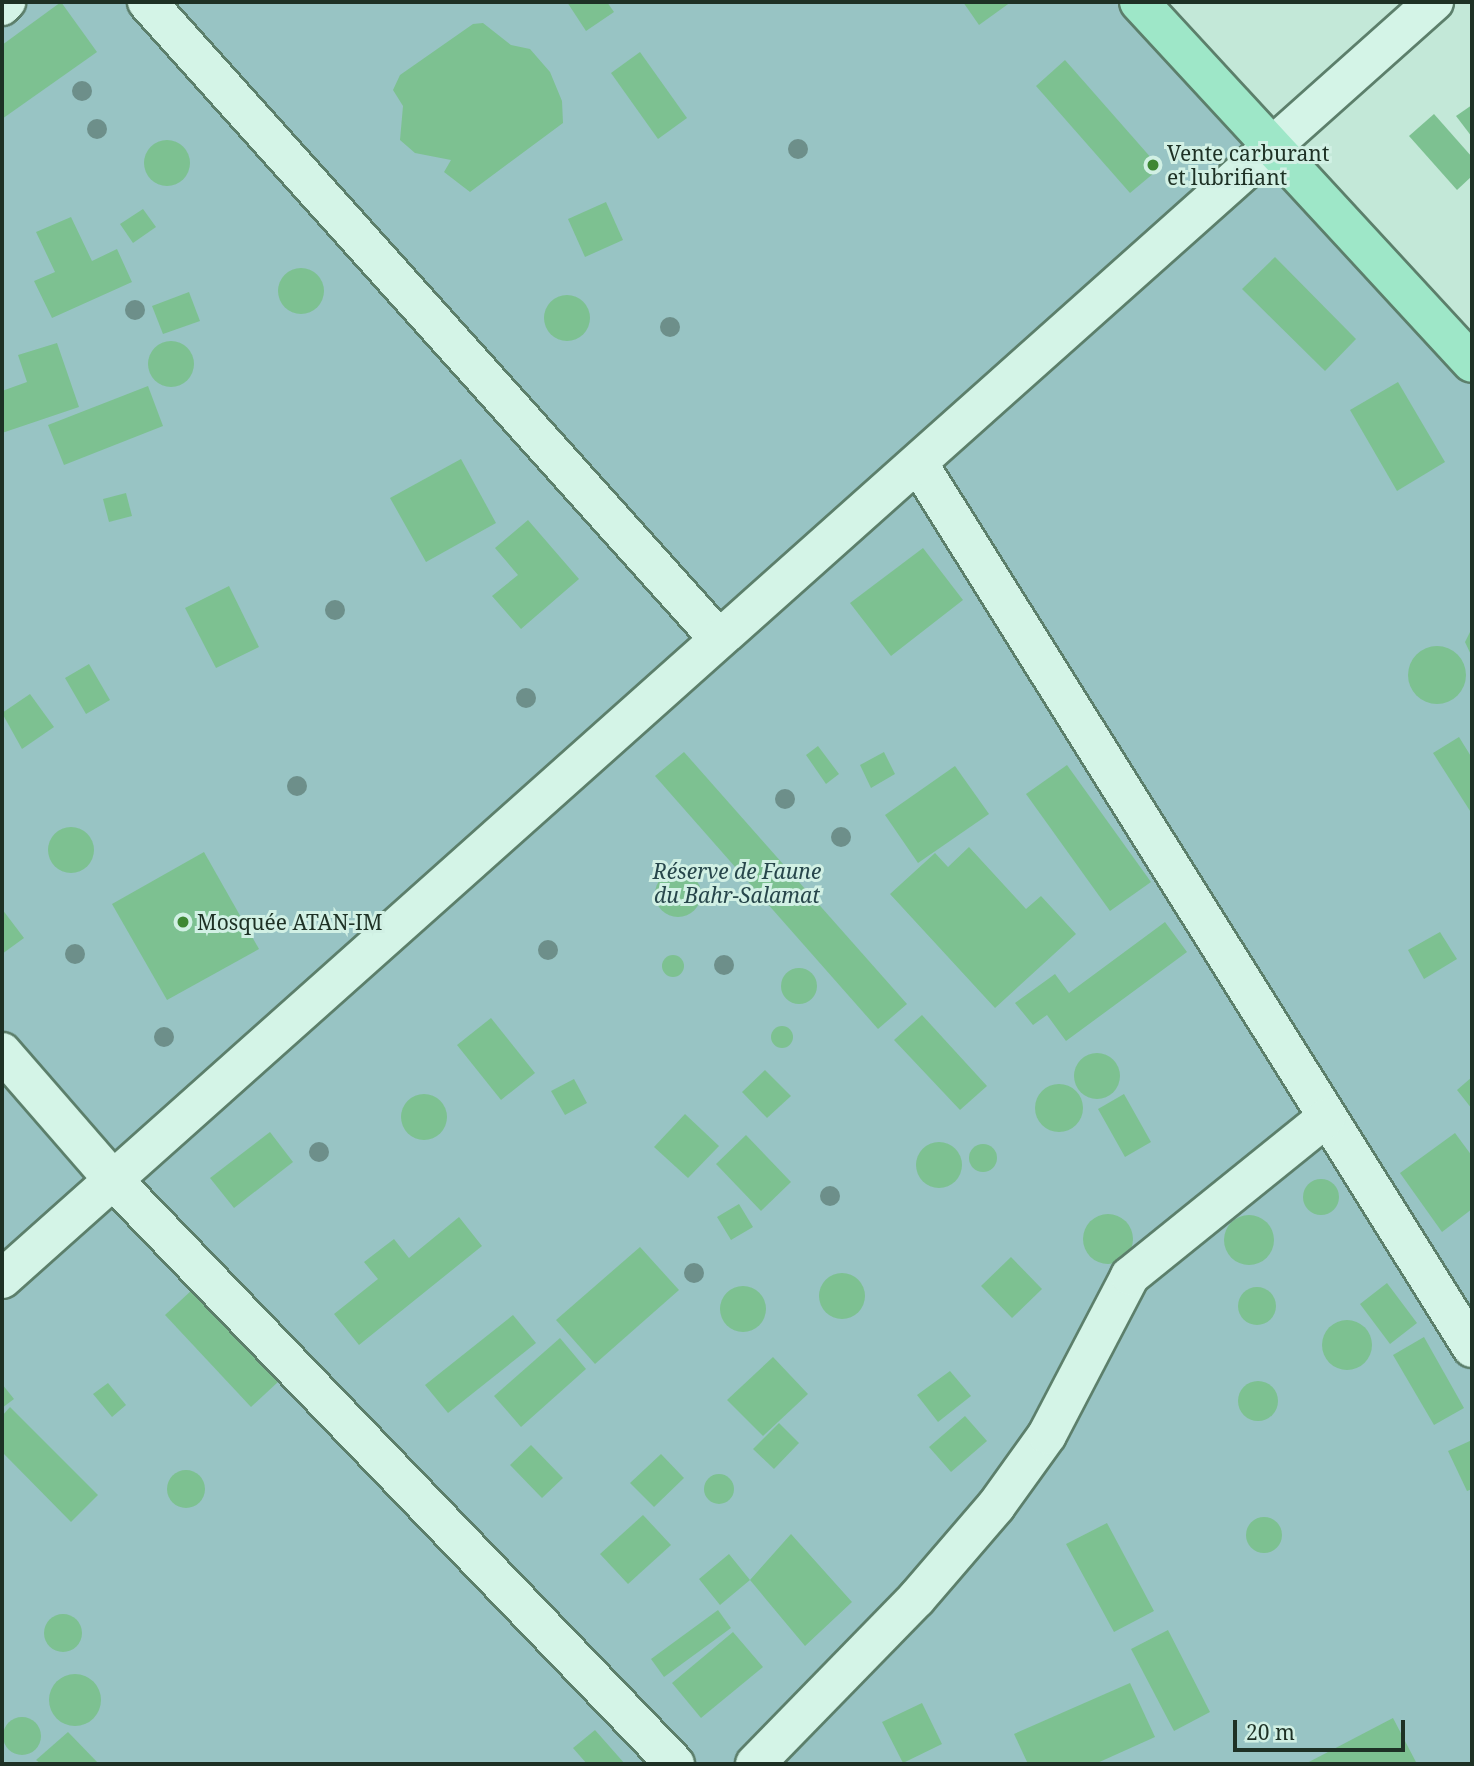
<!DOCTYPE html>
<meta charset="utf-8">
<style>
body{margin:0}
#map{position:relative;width:1474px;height:1766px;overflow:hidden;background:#c3e8d8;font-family:"Noto Serif",serif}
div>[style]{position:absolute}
.green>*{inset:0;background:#98c4c4}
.building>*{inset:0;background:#7dc191}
.round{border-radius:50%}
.roads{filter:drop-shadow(2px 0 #5c7f6b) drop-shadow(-2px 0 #5c7f6b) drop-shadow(0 2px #5c7f6b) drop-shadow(0 -2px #5c7f6b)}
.street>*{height:38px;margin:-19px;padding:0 19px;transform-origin:19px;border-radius:19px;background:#d4f4e7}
.primary>*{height:38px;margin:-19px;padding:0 19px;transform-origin:19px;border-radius:19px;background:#9ee7c8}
.trees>*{width:20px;height:20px;margin:-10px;border-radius:50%;background:#6d8f8a}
.dots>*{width:19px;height:19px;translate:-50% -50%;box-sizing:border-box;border:4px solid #d1f0e4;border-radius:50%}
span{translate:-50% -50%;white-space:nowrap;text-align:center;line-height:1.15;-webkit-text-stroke:6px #d1f0e4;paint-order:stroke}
.poi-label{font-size:21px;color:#1e3125}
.left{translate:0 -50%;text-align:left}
.park-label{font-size:21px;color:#27464b;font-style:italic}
.frame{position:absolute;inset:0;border:4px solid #1e3125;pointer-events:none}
.scale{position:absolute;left:1233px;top:1720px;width:172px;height:32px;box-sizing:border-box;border:4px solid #1e3125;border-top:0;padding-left:9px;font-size:21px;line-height:24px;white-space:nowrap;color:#1e3125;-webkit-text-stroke:5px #d1f0e4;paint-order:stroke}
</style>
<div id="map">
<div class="green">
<div style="clip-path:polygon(2px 2px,1139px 2px,1472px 363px,1472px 1764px,2px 1764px)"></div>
</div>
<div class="building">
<div style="clip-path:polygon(61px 2px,97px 52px,2px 119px,2px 45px)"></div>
<div style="clip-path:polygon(567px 2px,607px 2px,614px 12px,586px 31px)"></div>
<div style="clip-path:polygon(963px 2px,1011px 2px,979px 25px)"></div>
<div style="clip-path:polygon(483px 23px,511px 45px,530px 49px,550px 72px,562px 101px,563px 123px,470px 192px,444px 172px,451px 160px,415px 153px,400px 140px,403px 106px,393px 90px,400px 75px,473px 24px)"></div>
<div style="clip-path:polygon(640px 52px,687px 118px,658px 139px,611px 73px)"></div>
<div style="clip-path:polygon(1065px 60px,1160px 168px,1130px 193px,1036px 86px)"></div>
<div style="clip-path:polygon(1472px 105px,1472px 137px,1456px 116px)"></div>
<div style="clip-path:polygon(1434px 114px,1472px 157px,1472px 176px,1457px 190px,1409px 136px)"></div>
<div class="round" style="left:144px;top:140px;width:46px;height:46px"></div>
<div style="clip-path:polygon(606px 202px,623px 240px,585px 257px,568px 219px)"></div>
<div style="clip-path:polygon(143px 209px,156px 227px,133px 243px,120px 224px)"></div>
<div style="clip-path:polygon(71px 217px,92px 261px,117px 249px,132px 282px,52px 318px,34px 281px,55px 272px,36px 232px)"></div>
<div style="clip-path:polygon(1275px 257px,1356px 339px,1325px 371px,1242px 289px)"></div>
<div class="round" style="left:278px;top:268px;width:46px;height:46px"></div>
<div style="clip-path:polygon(189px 292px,200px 321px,163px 334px,152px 306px)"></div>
<div class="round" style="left:544px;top:295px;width:46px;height:46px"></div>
<div class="round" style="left:148px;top:341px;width:46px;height:46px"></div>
<div style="clip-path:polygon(57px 343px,79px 407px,2px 433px,2px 391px,27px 382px,18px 355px)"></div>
<div style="clip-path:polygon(1398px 382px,1445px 462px,1397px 491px,1350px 410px)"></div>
<div style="clip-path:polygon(148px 386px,163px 426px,64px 465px,48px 425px)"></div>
<div style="clip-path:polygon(461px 459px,496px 523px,426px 562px,390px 498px)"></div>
<div style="clip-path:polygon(126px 493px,132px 516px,109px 522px,103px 499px)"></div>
<div style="clip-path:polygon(528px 520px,579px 579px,521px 629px,492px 596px,518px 575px,495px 548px)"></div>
<div style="clip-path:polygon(923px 548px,963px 600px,891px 656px,850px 603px)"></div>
<div style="clip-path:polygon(229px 586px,259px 647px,216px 668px,185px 608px)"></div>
<div style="clip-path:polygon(1472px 628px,1472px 657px,1465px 642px)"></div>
<div class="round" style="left:1408px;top:646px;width:58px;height:58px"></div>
<div style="clip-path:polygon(89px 664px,110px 700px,86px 714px,65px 678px)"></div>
<div style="clip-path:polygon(30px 694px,54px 727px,22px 749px,2px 713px)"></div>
<div style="clip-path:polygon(1459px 737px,1472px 758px,1472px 814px,1433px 753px)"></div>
<div style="clip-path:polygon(818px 746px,839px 774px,826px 784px,806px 755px)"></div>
<div style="clip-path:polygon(684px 752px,907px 1004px,878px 1029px,655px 776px)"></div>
<div style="clip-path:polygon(884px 752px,895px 774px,871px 788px,860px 765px)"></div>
<div style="clip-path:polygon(1067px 765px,1151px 882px,1110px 911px,1026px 794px)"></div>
<div style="clip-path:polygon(955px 766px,989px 814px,918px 863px,885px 815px)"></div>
<div class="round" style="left:48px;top:827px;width:46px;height:46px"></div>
<div style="clip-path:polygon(969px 847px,1026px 909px,1041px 896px,1076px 934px,995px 1008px,890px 894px,935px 853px,948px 867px)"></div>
<div style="clip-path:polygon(204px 852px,259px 949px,167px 1000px,112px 904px)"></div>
<div class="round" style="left:655px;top:871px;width:46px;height:46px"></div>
<div style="clip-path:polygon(2px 909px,24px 938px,2px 954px)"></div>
<div style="clip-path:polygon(1165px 922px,1187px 952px,1066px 1041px,1047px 1015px,1033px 1025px,1015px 1003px,1055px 974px,1069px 993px)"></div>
<div style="clip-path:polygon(1440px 932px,1457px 959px,1424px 979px,1408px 950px)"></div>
<div class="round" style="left:662px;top:955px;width:22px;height:22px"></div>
<div class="round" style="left:781px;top:968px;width:36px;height:36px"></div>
<div style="clip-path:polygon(922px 1015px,987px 1086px,960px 1110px,894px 1040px)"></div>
<div style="clip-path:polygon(491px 1018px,535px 1073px,501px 1100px,457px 1045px)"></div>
<div class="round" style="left:771px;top:1026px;width:22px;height:22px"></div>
<div class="round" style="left:1074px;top:1053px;width:46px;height:46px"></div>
<div style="clip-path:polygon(765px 1070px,791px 1096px,767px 1118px,742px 1092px)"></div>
<div style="clip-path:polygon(1472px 1077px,1472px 1109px,1457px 1090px)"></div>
<div style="clip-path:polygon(574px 1079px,587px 1103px,565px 1115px,551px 1091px)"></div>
<div class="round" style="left:1035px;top:1084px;width:48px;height:48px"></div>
<div style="clip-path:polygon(1124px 1094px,1151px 1142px,1125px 1157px,1098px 1109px)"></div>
<div class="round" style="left:401px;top:1094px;width:46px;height:46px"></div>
<div style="clip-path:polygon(685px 1114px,719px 1146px,688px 1178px,654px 1147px)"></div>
<div style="clip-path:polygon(270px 1132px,293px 1162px,234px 1208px,210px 1178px)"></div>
<div style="clip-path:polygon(1455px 1133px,1472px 1156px,1472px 1209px,1442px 1232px,1400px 1173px)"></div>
<div style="clip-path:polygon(746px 1135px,791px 1182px,761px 1211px,716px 1164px)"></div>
<div class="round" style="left:916px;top:1142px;width:46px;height:46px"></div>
<div class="round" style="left:969px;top:1144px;width:28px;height:28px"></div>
<div class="round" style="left:1303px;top:1179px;width:36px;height:36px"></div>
<div style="clip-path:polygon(739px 1204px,753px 1227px,731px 1240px,717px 1217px)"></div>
<div class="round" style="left:1083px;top:1214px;width:50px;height:50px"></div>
<div class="round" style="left:1224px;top:1215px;width:50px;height:50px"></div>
<div style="clip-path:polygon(459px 1217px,482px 1246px,359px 1345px,334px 1314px,378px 1279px,364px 1262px,394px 1239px,409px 1258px)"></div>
<div style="clip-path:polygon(640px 1247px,679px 1290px,595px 1364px,556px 1320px)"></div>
<div style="clip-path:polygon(1011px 1257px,1042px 1289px,1012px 1318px,981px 1286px)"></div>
<div class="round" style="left:819px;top:1273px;width:46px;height:46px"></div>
<div style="clip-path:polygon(1387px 1283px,1417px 1323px,1390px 1344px,1360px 1304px)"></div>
<div class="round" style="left:720px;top:1286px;width:46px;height:46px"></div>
<div class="round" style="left:1238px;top:1287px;width:38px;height:38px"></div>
<div style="clip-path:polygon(193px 1289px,278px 1382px,251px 1407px,165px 1315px)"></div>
<div style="clip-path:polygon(513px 1315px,536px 1343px,448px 1413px,425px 1385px)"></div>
<div class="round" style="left:1322px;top:1320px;width:50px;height:50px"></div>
<div style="clip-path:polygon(1424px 1337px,1464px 1408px,1434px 1425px,1393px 1355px)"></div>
<div style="clip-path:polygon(560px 1338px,586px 1369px,521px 1427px,494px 1396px)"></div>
<div style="clip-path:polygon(773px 1357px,808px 1394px,763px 1436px,727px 1400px)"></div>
<div style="clip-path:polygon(950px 1371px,971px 1396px,938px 1422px,917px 1395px)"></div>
<div class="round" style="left:1238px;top:1381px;width:40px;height:40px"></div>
<div style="clip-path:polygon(108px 1383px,126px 1405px,112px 1417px,93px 1394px)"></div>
<div style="clip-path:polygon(2px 1384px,14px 1399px,2px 1408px)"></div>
<div style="clip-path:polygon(10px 1407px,98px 1495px,71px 1522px,2px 1452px,2px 1416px)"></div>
<div style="clip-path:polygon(965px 1416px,987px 1441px,951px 1472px,929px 1447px)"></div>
<div style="clip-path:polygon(779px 1423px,799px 1443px,774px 1469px,753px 1449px)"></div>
<div style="clip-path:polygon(1472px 1440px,1472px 1489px,1467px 1491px,1448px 1451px)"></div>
<div style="clip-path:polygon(531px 1445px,563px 1478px,542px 1498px,510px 1465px)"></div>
<div style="clip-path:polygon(661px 1454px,684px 1478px,654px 1507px,630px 1483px)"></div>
<div class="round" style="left:167px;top:1470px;width:38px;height:38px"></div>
<div class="round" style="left:704px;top:1474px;width:30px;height:30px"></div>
<div style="clip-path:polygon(643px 1515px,671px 1545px,628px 1584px,600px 1554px)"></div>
<div class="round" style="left:1246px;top:1517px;width:36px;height:36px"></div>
<div style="clip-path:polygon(1107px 1523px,1154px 1611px,1114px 1632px,1066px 1544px)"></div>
<div style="clip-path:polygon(791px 1534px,852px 1602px,805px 1646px,750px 1580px,720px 1605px,699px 1579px,729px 1554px,750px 1580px)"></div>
<div style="clip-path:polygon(718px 1610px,731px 1628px,664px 1677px,651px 1659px)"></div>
<div class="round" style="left:44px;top:1614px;width:38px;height:38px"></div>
<div style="clip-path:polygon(1168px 1630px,1210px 1712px,1174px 1731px,1131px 1649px)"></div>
<div style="clip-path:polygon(733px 1632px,763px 1667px,701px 1718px,672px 1683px)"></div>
<div class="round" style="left:49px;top:1674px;width:52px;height:52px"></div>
<div style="clip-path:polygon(1130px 1683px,1155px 1737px,1095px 1764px,1028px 1764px,1014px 1734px)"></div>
<div style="clip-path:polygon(922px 1703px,942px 1744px,903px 1763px,882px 1722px)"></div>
<div class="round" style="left:3px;top:1717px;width:38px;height:38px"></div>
<div style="clip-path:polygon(1393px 1718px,1417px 1764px,1305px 1764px)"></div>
<div style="clip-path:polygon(595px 1730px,625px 1764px,587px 1764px,573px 1748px)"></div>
<div style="clip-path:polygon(68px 1732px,99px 1764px,41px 1764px,36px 1760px)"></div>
</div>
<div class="roads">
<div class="street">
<div style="left:147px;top:2px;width:856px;rotate:48.08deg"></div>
<div style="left:2px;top:6px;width:6px;rotate:-45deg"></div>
<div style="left:918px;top:463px;width:1044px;rotate:57.95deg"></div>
<div style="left:2px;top:1052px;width:171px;rotate:49deg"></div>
<div style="left:114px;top:1181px;width:809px;rotate:46.1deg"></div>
<div style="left:2px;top:1279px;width:1919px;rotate:-41.73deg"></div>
<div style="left:755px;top:1764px;width:231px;rotate:-45.7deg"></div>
<div style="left:916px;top:1599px;width:123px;rotate:-49.3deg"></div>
<div style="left:996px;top:1506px;width:87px;rotate:-54.3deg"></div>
<div style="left:1047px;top:1435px;width:179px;rotate:-62.4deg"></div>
<div style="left:1130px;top:1276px;width:252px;rotate:-38.9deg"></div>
</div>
<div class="primary">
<div style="left:1139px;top:2px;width:491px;rotate:47.3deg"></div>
</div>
</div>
<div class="trees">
<div style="left:82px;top:91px"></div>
<div style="left:97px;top:129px"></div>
<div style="left:798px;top:149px"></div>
<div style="left:135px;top:310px"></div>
<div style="left:670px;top:327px"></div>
<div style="left:335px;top:610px"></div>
<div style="left:526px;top:698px"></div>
<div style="left:297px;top:786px"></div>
<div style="left:785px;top:799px"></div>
<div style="left:841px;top:837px"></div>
<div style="left:548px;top:950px"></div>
<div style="left:75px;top:954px"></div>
<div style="left:724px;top:965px"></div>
<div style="left:164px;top:1037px"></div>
<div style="left:319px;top:1152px"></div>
<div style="left:830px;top:1196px"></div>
<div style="left:694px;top:1273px"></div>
</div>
<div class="dots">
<div style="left:1153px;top:165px;background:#3e8733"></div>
<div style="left:183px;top:922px;background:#3e8733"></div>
</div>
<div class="poi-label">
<span class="left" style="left:1167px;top:165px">Vente carburant<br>et lubrifiant</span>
<span class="left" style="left:197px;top:922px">Mosquée ATAN-IM</span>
</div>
<div class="park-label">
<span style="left:737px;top:883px">Réserve de Faune<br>du Bahr-Salamat</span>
</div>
<div class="frame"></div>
<div class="scale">20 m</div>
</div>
